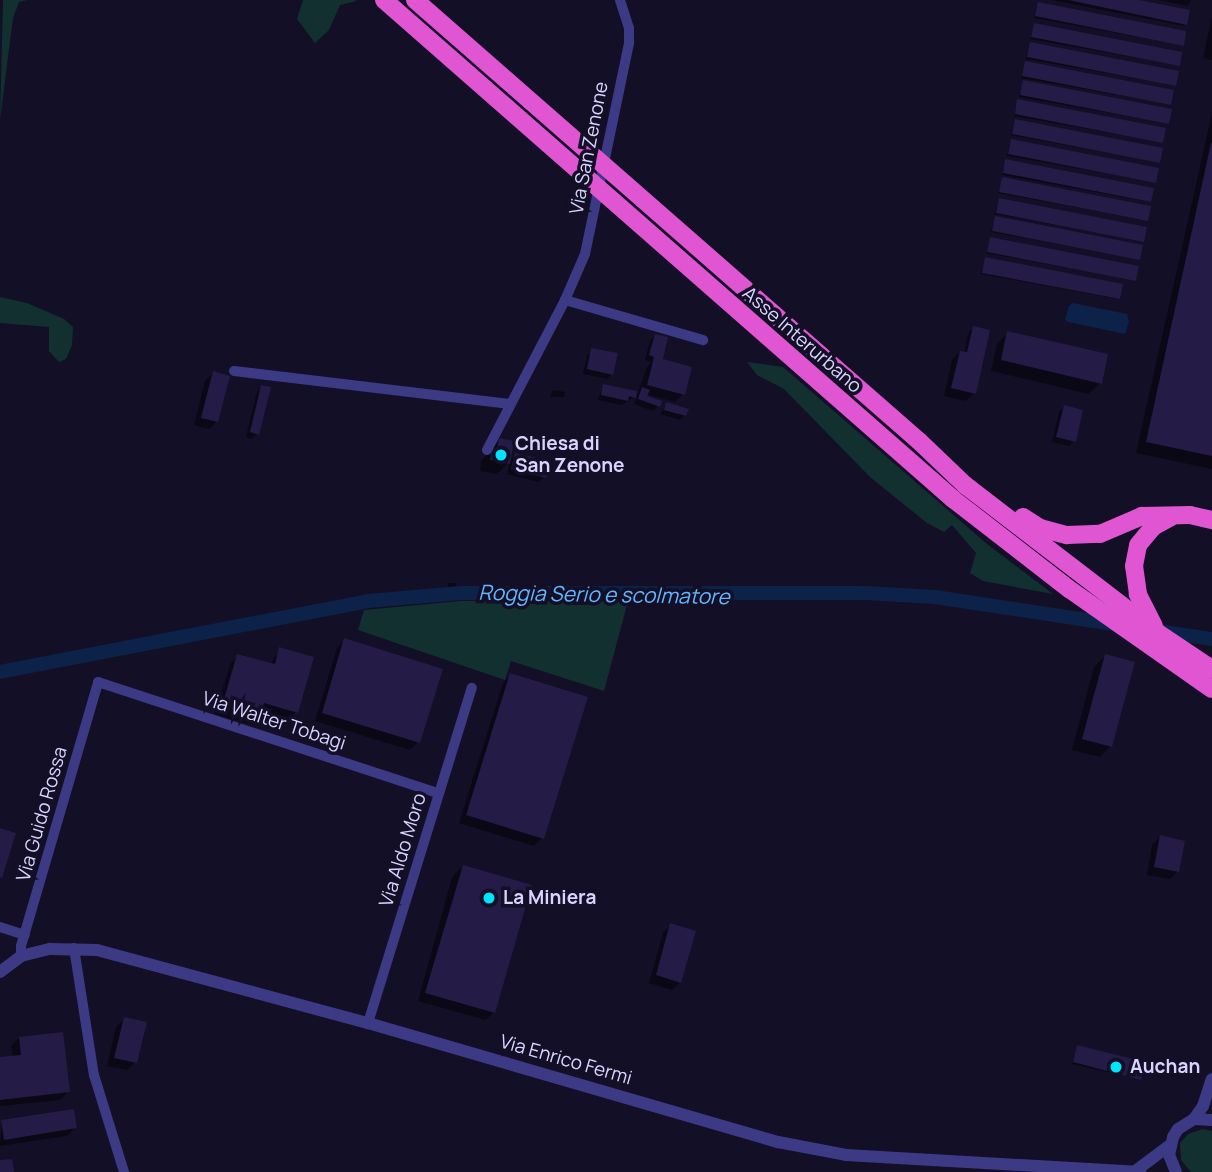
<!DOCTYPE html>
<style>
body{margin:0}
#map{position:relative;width:1212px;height:1172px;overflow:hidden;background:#130f26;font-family:Manrope,sans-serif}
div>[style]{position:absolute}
.green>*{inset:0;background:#12302f}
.water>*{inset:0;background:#0c2248}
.shadow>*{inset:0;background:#0007}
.canal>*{height:14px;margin:-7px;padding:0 7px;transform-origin:7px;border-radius:7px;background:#0c2248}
.building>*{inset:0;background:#241b47}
.minor>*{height:10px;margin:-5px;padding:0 5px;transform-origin:5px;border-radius:5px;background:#3d3a85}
.tertiary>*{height:12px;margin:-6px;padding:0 6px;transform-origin:6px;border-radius:6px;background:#3d3a85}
.trunk>*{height:18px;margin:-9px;padding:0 9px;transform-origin:9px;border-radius:9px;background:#e055d1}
.dots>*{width:19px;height:19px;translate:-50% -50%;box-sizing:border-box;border:4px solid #130f26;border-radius:50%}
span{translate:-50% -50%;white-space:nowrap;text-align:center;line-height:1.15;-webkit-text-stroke:7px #130f26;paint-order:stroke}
.street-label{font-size:19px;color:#d9d4ff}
.poi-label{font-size:19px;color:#d9d4ff;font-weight:700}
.left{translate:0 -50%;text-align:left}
.water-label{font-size:21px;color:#62b6ff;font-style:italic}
</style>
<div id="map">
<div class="green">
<div style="clip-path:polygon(3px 0,27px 0,19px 2px,13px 18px,0 120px)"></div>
<div style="clip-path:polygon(303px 0,355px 0,357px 1px,340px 5px,329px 30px,315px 43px,297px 19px)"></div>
<div style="clip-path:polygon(0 297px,27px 303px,64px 319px,73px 327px,72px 345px,66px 359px,59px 362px,49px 351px,49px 327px,0 323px)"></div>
<div style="clip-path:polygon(747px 362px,783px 367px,987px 544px,1053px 594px,983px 581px,970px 573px,976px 553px,952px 525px,944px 532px,927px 523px,870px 477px,784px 389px,757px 375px)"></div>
<div style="clip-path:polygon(461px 601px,628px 601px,604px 691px,511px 661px,505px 680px,358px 630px,364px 610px)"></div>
<div style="clip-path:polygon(1203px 1129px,1212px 1131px,1212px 1172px,1191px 1172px,1181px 1160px,1180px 1143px,1188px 1134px)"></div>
</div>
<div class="water">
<div style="clip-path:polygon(1073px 303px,1127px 314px,1129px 322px,1125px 334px,1068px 322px,1065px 319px,1069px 306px)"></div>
</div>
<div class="shadow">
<div style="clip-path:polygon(1052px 0,1130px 0,1186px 24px,1184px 26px)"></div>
<div style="clip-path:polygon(1158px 0,1191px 0,1188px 6px)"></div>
<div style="clip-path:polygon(1039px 4px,1182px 45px,1034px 18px)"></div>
<div style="clip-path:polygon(1212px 16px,1212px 60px,1203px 58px)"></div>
<div style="clip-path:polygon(1035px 24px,1178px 65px,1030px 39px)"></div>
<div style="clip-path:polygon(1030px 44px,1174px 85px,1026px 59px)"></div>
<div style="clip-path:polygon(1026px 63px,1169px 104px,1021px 78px)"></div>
<div style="clip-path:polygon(1024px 82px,1167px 123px,1019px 97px)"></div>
<div style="clip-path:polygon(1018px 101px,1162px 142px,1014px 116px)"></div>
<div style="clip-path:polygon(1212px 113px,1212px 469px,1136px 453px)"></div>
<div style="clip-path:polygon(1015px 121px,1159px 162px,1011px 135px)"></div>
<div style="clip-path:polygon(1011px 141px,1155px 182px,1007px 156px)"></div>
<div style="clip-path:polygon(1006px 161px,1150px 202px,1002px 175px)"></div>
<div style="clip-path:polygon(1003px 179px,1146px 220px,998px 193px)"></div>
<div style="clip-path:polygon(999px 200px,1143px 241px,995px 214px)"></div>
<div style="clip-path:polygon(995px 218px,1139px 259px,991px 232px)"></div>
<div style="clip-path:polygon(991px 239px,1134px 280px,986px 253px)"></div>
<div style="clip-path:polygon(986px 259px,1118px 299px,981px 274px)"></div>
<div style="clip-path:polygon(973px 328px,974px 393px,966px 401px,944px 396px,952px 360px,960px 352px,964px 353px,968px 333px)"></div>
<div style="clip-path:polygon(1008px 333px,1100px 383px,1089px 394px,991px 371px,997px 344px)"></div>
<div style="clip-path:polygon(655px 336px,661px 358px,683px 394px,675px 402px,646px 394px,645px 397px,658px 406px,653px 411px,634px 404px,647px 367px,652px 362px,645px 360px,650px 341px)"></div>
<div style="clip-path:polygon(592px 350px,612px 374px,607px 379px,583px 374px,587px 355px)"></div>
<div style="clip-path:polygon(213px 373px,217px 421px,209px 429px,194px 425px,205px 381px)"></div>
<div style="clip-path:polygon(604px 386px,634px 397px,622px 405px,597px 400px)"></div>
<div style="clip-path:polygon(262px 387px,257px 434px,252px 439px,246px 437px,257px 392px)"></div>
<div style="clip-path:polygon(553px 390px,565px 392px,564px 397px,550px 397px)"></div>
<div style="clip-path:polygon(667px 404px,685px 415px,680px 420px,660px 414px)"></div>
<div style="clip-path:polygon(1064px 407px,1074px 441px,1069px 446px,1052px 442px,1059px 412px)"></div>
<div style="clip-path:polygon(500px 440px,509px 462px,515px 455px,544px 477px,539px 482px,507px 474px,510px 461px,497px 474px,480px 471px,481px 461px)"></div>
<div style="clip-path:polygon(449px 583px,456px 583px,456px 587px,447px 589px)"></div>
<div style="clip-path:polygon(345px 640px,418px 742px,410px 750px,315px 721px,337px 648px)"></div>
<div style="clip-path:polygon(280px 649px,296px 712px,288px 720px,259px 712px,250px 724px,215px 714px,230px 664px,238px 656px,270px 665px)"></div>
<div style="clip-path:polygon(1105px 656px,1111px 746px,1100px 757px,1072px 750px,1094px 667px)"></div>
<div style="clip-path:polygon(511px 675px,542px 838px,534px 846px,459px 823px,503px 683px)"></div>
<div style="clip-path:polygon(1160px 837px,1178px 871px,1170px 879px,1147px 875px,1152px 845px)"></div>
<div style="clip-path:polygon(463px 866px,494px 1012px,486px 1020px,418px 1001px,452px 877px)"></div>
<div style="clip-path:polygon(671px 925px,680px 982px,672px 990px,649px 983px,663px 933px)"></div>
<div style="clip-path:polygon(124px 1019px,135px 1062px,127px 1070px,107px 1066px,116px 1027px)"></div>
<div style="clip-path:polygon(19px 1038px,68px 1092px,60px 1100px,0 1106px,0 1059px,13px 1057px,11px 1046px)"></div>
<div style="clip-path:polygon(1077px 1047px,1139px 1079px,1072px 1064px)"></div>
<div style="clip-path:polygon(2px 1122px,75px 1128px,67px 1136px,0 1146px)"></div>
</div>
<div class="canal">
<div style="left:1157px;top:631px;width:56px;rotate:8.3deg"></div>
<div style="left:0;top:672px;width:375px;rotate:-10.9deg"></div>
<div style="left:368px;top:601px;width:93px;rotate:-4.9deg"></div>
<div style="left:461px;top:593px;width:404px"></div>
<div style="left:865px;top:593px;width:70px;rotate:3.3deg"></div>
<div style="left:935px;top:597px;width:187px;rotate:8.6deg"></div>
</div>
<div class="building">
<div style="clip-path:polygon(1068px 0,1139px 0,1190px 10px,1187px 25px)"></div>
<div style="clip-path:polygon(1038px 2px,1186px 31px,1184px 46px,1035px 16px)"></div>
<div style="clip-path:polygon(1034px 23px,1182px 52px,1180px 66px,1031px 37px)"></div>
<div style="clip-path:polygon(1030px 42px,1179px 71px,1176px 86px,1027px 57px)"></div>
<div style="clip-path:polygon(1025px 61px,1174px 90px,1171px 105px,1022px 76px)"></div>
<div style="clip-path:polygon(1023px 80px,1172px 109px,1169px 124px,1020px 95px)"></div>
<div style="clip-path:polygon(1017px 99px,1166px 128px,1163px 143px,1015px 114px)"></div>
<div style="clip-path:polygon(1015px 119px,1163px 148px,1160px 163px,1012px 134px)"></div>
<div style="clip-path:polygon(1011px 139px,1159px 168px,1156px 183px,1008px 154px)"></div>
<div style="clip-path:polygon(1211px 143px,1212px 143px,1212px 456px,1146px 442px)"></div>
<div style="clip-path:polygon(1005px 159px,1154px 188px,1151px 202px,1003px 173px)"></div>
<div style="clip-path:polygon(1002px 177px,1151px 206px,1148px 221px,999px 192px)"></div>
<div style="clip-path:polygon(999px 198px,1147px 227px,1144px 242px,996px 213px)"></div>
<div style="clip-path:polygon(995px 216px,1143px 245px,1140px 260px,992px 231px)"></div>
<div style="clip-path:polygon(990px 237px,1139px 266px,1136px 281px,987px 252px)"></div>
<div style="clip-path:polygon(985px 257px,1123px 284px,1120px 299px,982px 273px)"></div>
<div style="clip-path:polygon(973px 326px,990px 330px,976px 394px,951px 388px,960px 351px,967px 352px)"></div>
<div style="clip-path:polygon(1007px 331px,1108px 354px,1102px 384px,1001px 360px)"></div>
<div style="clip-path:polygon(655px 334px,668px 337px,663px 359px,692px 367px,685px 395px,647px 385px,654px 357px,649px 355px)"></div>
<div style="clip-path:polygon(591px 348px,618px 353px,613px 375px,587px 369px)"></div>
<div style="clip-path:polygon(213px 371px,230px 376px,218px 422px,201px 418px)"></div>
<div style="clip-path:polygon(603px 384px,637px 391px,636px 398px,629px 396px,628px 401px,601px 395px)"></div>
<div style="clip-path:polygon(261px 385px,271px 387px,259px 435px,250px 432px)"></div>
<div style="clip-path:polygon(642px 387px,650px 390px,647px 396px,662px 401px,660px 407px,638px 399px)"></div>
<div style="clip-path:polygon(666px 402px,689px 409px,686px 416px,664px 410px)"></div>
<div style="clip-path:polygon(1064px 405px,1083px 410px,1076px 442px,1056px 437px)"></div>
<div style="clip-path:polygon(499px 438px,514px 441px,510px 464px,490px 460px,492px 448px,497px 449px)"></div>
<div style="clip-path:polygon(515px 453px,550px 461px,546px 478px,511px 469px)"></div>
<div style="clip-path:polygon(344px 638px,443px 669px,420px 743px,322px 713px)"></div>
<div style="clip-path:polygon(279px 647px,314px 657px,298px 713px,264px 703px,260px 717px,222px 706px,237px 654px,275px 664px)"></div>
<div style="clip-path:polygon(1105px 654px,1135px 662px,1112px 747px,1082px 739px)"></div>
<div style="clip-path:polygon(510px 673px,588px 697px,544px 839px,466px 815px)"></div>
<div style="clip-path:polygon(0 828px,16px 833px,2px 878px,0 877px)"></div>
<div style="clip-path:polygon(1160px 835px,1185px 841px,1179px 872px,1154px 867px)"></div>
<div style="clip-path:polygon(463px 865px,532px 885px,495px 1013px,425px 993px)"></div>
<div style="clip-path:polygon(670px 923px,696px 931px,681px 983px,656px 975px)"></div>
<div style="clip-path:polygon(124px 1017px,147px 1022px,137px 1063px,114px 1058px)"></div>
<div style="clip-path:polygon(63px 1032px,70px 1092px,0 1100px,0 1057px,21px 1055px,19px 1037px)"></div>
<div style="clip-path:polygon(1077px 1045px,1145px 1062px,1141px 1080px,1073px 1062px)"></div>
<div style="clip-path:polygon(74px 1109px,77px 1128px,4px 1140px,1px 1120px)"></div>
<div style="clip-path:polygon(12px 1159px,14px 1172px,0 1172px,0 1160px)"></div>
</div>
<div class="minor">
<div style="left:565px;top:300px;width:144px;rotate:16.2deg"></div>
<div style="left:234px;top:371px;width:278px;rotate:6.8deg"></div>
<div style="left:487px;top:450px;width:169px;rotate:-62.5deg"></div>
<div style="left:565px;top:300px;width:50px;rotate:-66.5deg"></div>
<div style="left:585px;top:254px;width:216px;rotate:-78.2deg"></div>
<div style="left:629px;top:43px;width:15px;rotate:-90deg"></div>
<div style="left:629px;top:28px;width:29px;rotate:-108deg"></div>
<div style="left:0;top:927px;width:26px;rotate:18deg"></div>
<div style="left:74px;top:948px;width:129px;rotate:81.1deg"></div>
<div style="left:94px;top:1075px;width:102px;rotate:72.8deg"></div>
<div style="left:21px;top:956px;width:10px;rotate:-90deg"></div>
<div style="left:21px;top:946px;width:275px;rotate:-73.7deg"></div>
<div style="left:98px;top:682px;width:358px;rotate:18.1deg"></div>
<div style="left:368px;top:1023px;width:351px;rotate:-72.8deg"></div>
</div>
<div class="tertiary">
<div style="left:0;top:972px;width:26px;rotate:-37deg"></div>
<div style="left:21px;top:956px;width:30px;rotate:-14deg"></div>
<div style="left:50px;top:949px;width:47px;rotate:1.2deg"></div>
<div style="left:97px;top:950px;width:281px;rotate:15.1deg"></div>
<div style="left:368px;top:1023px;width:427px;rotate:16.2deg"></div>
<div style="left:778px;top:1142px;width:69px;rotate:10.8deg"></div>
<div style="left:846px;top:1155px;width:295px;rotate:3.3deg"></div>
<div style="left:1194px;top:1119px;width:16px;rotate:-55deg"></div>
<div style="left:1203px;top:1106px;width:28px;rotate:-72deg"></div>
<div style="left:1134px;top:1172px;width:45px;rotate:-36.9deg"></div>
<div style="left:1176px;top:1172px;width:18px;rotate:-112deg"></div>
<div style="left:1169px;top:1155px;width:18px;rotate:-77deg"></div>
<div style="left:1173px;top:1137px;width:9px;rotate:-58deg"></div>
<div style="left:1178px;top:1129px;width:19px;rotate:-32deg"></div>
<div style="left:1194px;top:1119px;width:18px;rotate:3deg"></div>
</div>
<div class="trunk">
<div style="left:384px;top:0;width:757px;rotate:41.25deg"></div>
<div style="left:953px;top:499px;width:147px;rotate:37.8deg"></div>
<div style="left:1069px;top:589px;width:174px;rotate:35deg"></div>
<div style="left:415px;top:0;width:670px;rotate:41.19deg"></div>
<div style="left:919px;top:441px;width:64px;rotate:43.7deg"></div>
<div style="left:965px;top:485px;width:243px;rotate:37.5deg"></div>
<div style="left:1158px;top:633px;width:65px;rotate:33.7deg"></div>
<div style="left:1023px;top:517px;width:20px;rotate:33deg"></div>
<div style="left:1040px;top:528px;width:28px;rotate:15deg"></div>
<div style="left:1067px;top:535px;width:33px;rotate:-2deg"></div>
<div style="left:1100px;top:534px;width:46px;rotate:-23.2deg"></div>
<div style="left:1142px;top:516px;width:48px;rotate:-1.2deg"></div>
<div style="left:1190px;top:515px;width:23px;rotate:13deg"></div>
<div style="left:1154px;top:626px;width:36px;rotate:-117deg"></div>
<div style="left:1138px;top:594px;width:28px;rotate:-98deg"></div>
<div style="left:1134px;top:566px;width:21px;rotate:-79deg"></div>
<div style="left:1138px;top:545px;width:23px;rotate:-50deg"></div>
<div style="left:1153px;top:527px;width:21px;rotate:-29deg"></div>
</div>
<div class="dots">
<div style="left:501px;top:455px;background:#00e5ff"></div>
<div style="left:489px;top:898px;background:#00e5ff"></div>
<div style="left:1116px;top:1067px;background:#00e5ff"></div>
</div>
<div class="street-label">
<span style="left:589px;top:148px;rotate:-79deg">Via San Zenone</span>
<span style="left:802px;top:340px;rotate:41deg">Asse Interurbano</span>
<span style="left:274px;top:721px;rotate:18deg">Via Walter Tobagi</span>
<span style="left:42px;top:814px;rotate:-74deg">Via Guido Rossa</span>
<span style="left:403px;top:850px;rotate:-73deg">Via Aldo Moro</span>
<span style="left:566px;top:1060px;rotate:16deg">Via Enrico Fermi</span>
</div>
<div class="poi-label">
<span class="left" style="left:515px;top:455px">Chiesa di<br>San Zenone</span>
<span class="left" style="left:503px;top:898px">La Miniera</span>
<span class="left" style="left:1130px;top:1067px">Auchan</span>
</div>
<div class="water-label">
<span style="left:604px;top:594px;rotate:1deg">Roggia Serio e scolmatore</span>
</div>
</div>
